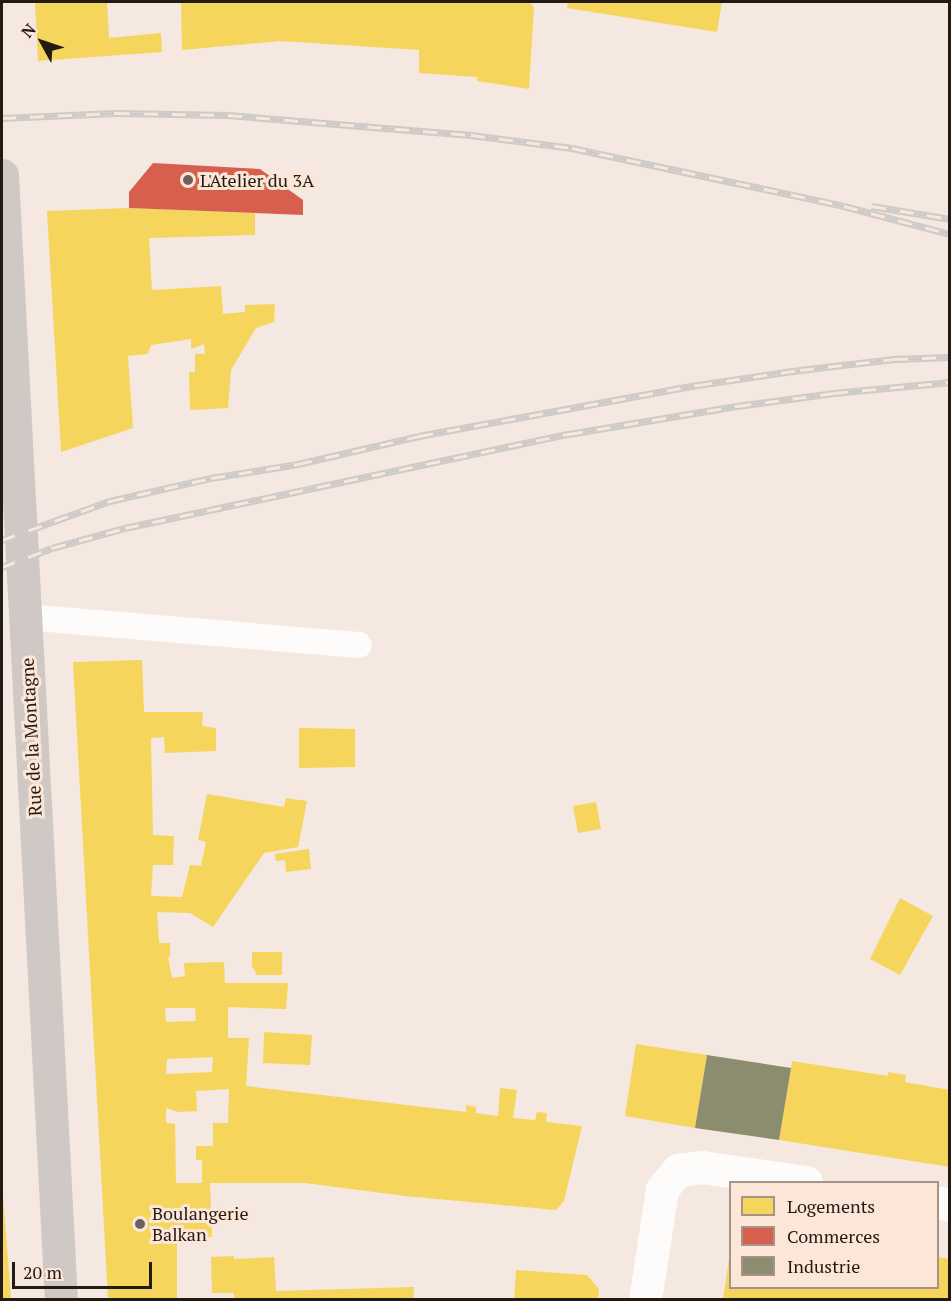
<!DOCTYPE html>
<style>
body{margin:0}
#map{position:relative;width:951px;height:1301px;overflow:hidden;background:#f4e8e0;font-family:"PT Serif",serif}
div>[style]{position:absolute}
.homes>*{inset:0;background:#f6d55c}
.shops>*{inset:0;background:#d6604d}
.industry>*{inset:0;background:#8c8c6e}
.lane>*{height:26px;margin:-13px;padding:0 13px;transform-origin:13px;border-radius:13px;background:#fdfcfa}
.street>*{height:33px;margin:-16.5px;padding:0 16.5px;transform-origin:16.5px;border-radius:16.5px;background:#fdfcfa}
.primary>*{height:33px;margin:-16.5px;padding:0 16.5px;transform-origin:16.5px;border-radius:16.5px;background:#cfc8c5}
.rail>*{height:7px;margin-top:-3.5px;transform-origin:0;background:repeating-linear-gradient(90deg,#fce6d8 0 14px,#cecac8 0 28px);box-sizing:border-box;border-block:2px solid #cecac8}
.dots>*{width:16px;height:16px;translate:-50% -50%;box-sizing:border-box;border:3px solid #fce6d8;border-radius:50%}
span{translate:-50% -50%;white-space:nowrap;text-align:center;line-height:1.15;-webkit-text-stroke:6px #fce6d8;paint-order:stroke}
.poi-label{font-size:18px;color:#241a14}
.left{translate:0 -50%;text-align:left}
.street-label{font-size:18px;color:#241a14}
.frame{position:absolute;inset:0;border:3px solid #241a14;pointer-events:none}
.legend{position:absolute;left:729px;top:1181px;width:210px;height:108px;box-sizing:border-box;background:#fce6d8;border:2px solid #a6948a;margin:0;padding:8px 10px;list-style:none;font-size:18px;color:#241a14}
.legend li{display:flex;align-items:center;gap:12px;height:30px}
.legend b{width:30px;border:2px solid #a6948a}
.north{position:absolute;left:12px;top:12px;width:60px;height:60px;-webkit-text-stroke:4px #fce6d8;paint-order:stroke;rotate:310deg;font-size:16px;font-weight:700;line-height:24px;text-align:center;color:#241a14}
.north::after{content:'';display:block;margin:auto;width:21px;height:27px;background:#241a14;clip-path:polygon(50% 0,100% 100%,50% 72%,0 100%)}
.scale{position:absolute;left:12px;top:1262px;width:140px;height:27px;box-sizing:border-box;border:3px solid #241a14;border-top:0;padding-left:8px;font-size:18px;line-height:21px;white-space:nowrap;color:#241a14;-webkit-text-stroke:4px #fce6d8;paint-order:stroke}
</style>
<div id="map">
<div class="homes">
<div style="clip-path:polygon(35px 2px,107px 2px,109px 38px,161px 33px,162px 52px,38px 61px)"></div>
<div style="clip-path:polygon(181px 2px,529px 2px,534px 7px,529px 89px,477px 81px,477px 77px,419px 73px,419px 50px,280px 41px,182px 50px)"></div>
<div style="clip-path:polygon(568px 2px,722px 2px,717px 32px,567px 8px)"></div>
<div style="clip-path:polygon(129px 208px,255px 213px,255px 235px,149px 238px,152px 290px,221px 286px,223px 314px,245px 312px,245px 305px,275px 304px,274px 322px,256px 328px,231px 370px,228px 408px,190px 410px,189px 372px,195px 372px,195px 354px,205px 354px,204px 344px,191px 349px,191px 339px,151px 345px,148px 354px,128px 356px,133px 428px,61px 452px,47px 211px)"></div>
<div style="clip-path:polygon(evenodd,142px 660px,144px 712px,203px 712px,202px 726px,216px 728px,216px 751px,165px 753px,164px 737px,151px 738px,153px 835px,174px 836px,173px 865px,153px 865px,151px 896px,182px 897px,190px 865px,201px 866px,206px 842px,198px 840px,207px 794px,284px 807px,286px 798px,307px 801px,298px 847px,264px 853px,213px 927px,190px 913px,157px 912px,159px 943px,170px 943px,170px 957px,168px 957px,172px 978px,185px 976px,184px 963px,224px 962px,225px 983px,288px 983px,286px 1009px,228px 1007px,228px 1038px,249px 1038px,246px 1086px,466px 1112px,466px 1105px,476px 1107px,476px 1113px,498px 1116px,500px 1088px,517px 1090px,513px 1118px,535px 1120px,537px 1112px,547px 1113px,546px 1122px,582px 1126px,564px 1201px,556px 1210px,405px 1196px,305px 1183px,210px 1183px,212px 1237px,177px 1238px,177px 1299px,108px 1299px,73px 662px,142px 660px,165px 1008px,195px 1008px,196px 1021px,166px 1022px,165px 1008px,142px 660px,213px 1057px,212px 1072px,166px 1074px,167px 1059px,213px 1057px,142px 660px,229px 1089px,228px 1123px,213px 1123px,213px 1146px,196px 1146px,196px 1160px,202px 1160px,202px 1183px,176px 1183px,175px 1124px,166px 1123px,166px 1108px,178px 1112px,197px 1111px,196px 1091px,229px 1089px)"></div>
<div style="clip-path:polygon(299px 728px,355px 729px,355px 767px,299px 768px)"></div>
<div style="clip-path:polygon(596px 802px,601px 829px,578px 833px,573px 806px)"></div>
<div style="clip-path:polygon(309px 849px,311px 869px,286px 872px,285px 860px,276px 861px,275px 854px)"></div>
<div style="clip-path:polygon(900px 898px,933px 916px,900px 975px,870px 959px)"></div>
<div style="clip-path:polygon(252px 952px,282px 952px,282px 975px,257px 975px,252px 966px)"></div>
<div style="clip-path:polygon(264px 1032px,312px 1035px,310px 1065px,263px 1063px)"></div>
<div style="clip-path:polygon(636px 1044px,707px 1055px,695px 1128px,625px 1116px)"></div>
<div style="clip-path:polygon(792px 1061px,888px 1076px,888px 1072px,906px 1075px,905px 1082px,950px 1090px,950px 1167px,779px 1140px)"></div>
<div style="clip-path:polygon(2px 1195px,3px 1195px,11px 1299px,2px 1299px)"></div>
<div style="clip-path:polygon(234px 1256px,234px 1259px,274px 1257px,276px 1291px,414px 1287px,413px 1299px,234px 1299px,234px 1293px,212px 1293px,211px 1257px)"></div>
<div style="clip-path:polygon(938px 1257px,950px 1259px,950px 1299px,723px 1299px,729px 1259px,730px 1288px,938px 1288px)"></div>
<div style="clip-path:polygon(516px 1270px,587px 1275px,599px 1289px,598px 1299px,514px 1299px)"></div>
</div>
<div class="shops">
<div style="clip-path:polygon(153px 163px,260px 169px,303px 200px,303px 215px,129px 208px,129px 192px)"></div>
</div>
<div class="industry">
<div style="clip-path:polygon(707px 1055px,791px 1068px,779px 1140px,695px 1128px)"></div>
</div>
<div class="lane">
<div style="left:25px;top:617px;width:335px;rotate:4.8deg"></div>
</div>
<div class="street">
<div style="left:938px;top:1203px;width:12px;rotate:5deg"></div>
<div style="left:645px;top:1300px;width:112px;rotate:-81.3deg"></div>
<div style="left:662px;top:1189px;width:25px;rotate:-50deg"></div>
<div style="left:678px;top:1170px;width:24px;rotate:-7deg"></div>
<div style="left:702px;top:1167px;width:105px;rotate:8.2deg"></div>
</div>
<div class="primary">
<div style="left:2px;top:175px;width:1127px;rotate:87deg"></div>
</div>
<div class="rail">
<div style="left:2px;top:118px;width:114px;rotate:-2.5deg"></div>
<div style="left:116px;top:113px;width:112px;rotate:1deg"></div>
<div style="left:228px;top:115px;width:244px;rotate:4.7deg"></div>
<div style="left:471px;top:135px;width:102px;rotate:7.3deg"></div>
<div style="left:572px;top:148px;width:278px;rotate:12deg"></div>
<div style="left:844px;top:206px;width:110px;rotate:14.8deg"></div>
<div style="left:872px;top:206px;width:79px;rotate:9.5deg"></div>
<div style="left:2px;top:540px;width:115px;rotate:-19.9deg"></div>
<div style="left:110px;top:501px;width:104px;rotate:-12.8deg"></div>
<div style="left:211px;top:478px;width:88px;rotate:-9.1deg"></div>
<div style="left:298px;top:464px;width:124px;rotate:-13deg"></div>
<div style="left:419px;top:436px;width:284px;rotate:-10.4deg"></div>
<div style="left:698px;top:385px;width:103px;rotate:-8.4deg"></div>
<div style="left:800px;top:370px;width:95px;rotate:-6.7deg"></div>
<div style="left:894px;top:359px;width:56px;rotate:-2deg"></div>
<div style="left:2px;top:567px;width:53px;rotate:-20.8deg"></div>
<div style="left:52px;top:548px;width:76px;rotate:-15.3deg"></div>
<div style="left:125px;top:528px;width:454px;rotate:-12deg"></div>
<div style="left:569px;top:434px;width:170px;rotate:-9.5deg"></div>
<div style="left:737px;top:406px;width:98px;rotate:-7.6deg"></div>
<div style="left:834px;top:393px;width:117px;rotate:-5.4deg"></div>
</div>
<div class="dots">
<div style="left:188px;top:180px;background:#6d625b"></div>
<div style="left:140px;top:1224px;background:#6d625b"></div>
</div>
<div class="poi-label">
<span class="left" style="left:200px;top:180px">L'Atelier du 3A</span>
<span class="left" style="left:152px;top:1224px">Boulangerie<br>Balkan</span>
</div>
<div class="street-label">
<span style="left:31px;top:737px;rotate:-93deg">Rue de la Montagne</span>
</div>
<div class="frame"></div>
<ul class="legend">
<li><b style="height:16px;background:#f6d55c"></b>Logements</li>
<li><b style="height:16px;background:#d6604d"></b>Commerces</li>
<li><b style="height:16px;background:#8c8c6e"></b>Industrie</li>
</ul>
<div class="north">N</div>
<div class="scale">20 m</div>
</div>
